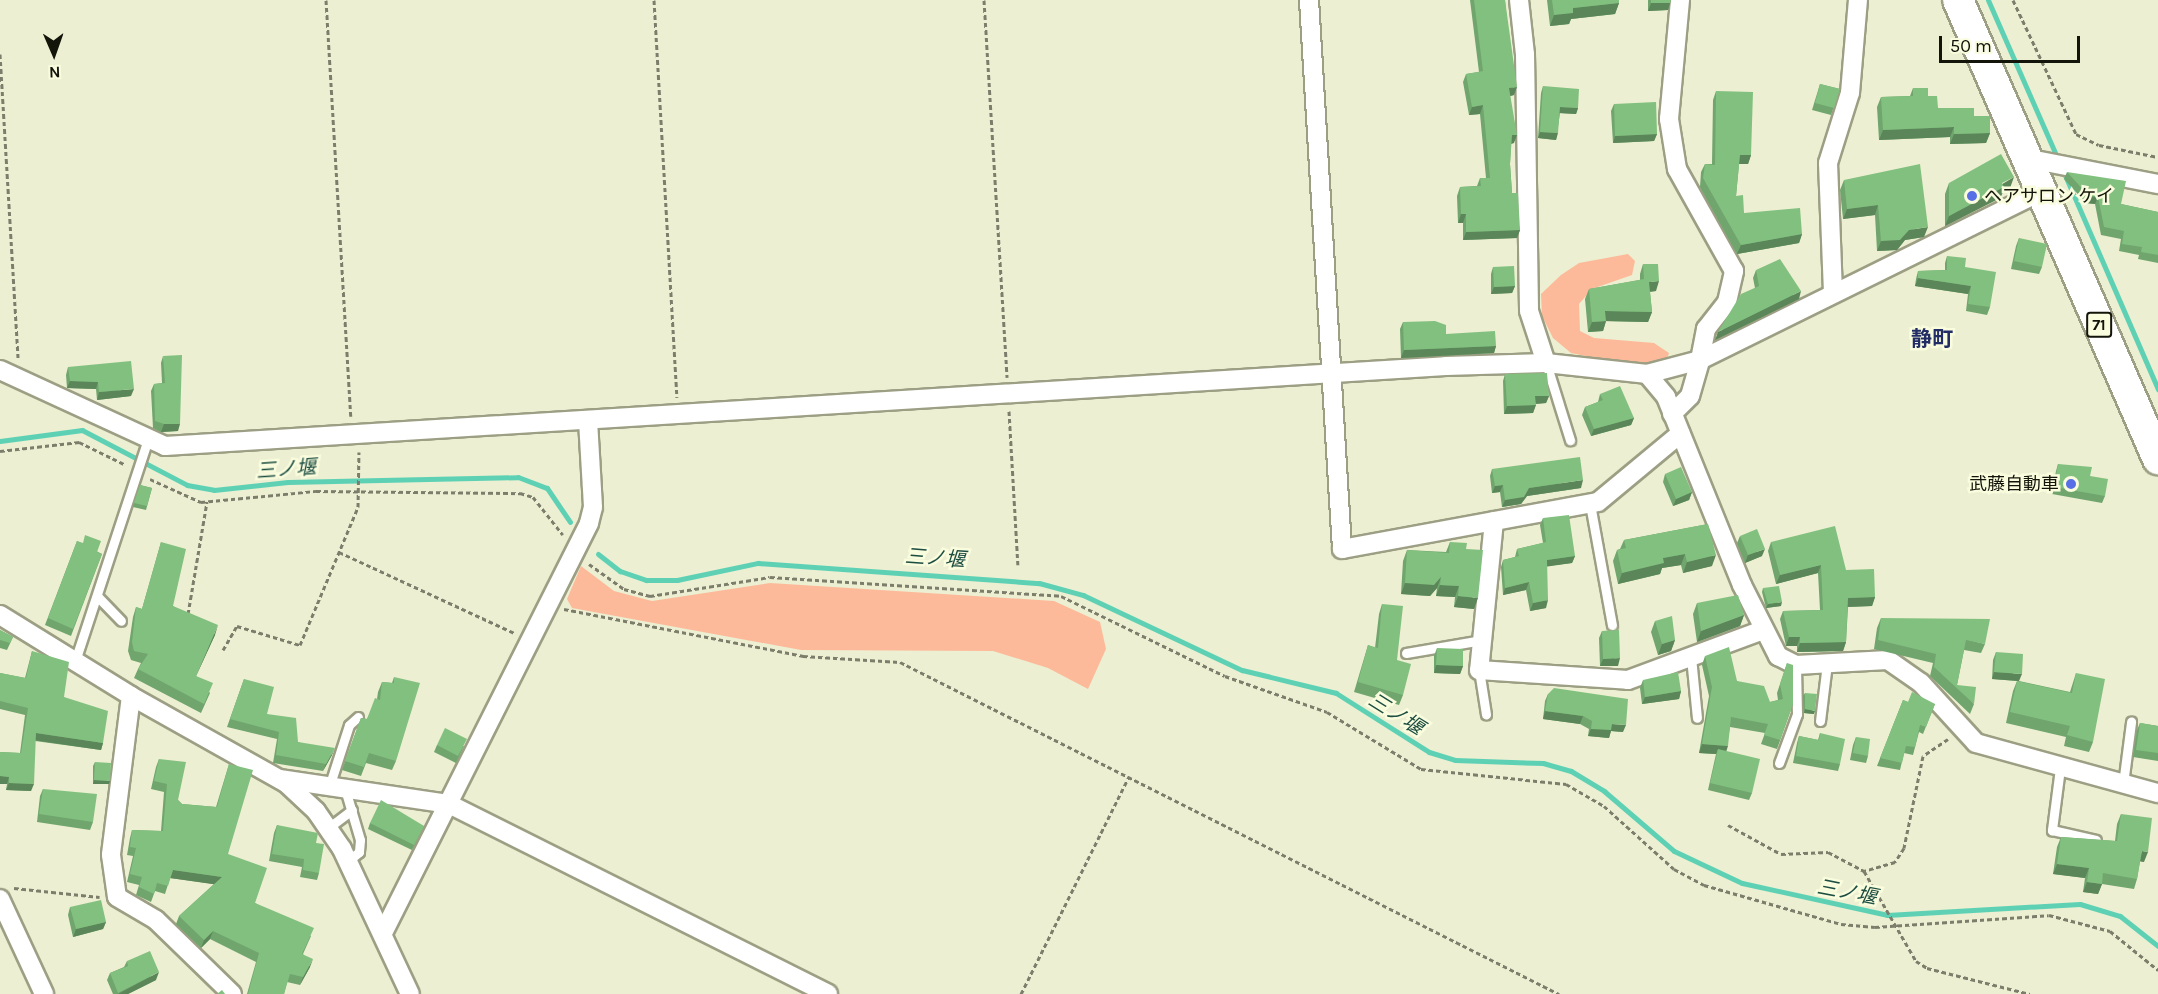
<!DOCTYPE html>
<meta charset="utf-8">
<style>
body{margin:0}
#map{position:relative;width:2158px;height:994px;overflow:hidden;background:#ecefd1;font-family:Karla,"Noto Sans JP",sans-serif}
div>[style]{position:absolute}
.green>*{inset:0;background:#fdba9a}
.stream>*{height:5px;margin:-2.5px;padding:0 2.5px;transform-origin:2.5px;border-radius:2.5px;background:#5ed1b5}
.path>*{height:3px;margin-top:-1.5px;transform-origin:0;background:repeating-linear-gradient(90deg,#7c7e6b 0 4.5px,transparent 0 7.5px)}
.roads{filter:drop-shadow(2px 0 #9d9f84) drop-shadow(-2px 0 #9d9f84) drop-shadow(0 2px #9d9f84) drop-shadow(0 -2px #9d9f84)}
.lane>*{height:9px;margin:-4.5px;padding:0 4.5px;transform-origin:4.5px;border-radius:4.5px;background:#fff}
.street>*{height:18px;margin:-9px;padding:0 9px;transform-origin:9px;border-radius:9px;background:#fff}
.primary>*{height:30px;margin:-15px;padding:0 15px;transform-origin:15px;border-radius:15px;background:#fff}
.wall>*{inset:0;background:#70a56d}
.shaded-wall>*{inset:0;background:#5b8659}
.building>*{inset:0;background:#82c07f}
.dots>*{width:16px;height:16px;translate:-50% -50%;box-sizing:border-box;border:3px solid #fafcde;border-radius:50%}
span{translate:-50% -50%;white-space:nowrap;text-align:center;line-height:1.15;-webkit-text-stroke:5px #fafcde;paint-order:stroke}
.shield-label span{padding:2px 4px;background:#fafcde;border:2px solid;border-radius:4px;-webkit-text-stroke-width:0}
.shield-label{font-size:16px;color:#13140a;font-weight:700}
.poi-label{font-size:18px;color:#13140a}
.left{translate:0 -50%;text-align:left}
.right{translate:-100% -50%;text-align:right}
.water-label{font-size:20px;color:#1d4e42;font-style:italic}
.quarter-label{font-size:21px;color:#222c65;font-weight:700}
.north{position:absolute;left:24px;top:24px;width:60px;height:60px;-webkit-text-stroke:4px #fafcde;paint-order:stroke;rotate:178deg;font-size:16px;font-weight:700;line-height:24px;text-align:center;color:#13140a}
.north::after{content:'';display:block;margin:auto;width:21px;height:27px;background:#13140a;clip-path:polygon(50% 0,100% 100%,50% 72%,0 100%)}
.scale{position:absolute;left:1939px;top:36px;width:141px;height:27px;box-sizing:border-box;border:3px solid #13140a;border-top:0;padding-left:8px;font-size:18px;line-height:21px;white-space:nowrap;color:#13140a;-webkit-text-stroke:4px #fafcde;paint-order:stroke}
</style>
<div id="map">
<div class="green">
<div style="clip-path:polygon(1628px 254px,1635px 261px,1632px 275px,1592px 289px,1579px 304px,1580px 331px,1594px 338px,1654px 343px,1669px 353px,1666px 362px,1629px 365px,1571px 353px,1553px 338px,1542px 316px,1541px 294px,1561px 275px,1579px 263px)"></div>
<div style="clip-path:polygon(581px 566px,614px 591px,652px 601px,770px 583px,1054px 601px,1100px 622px,1106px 649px,1088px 689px,1048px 668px,993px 651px,801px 650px,572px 608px,567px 599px)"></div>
</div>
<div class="stream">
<div style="left:1988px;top:0;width:171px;rotate:66.3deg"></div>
<div style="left:2064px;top:173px;width:236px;rotate:66.5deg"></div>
<div style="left:0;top:441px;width:83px;rotate:-7.6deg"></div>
<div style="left:82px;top:430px;width:119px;rotate:27.6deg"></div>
<div style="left:187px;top:485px;width:27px;rotate:10deg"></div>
<div style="left:214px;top:490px;width:74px;rotate:-6.2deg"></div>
<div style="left:288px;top:482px;width:230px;rotate:-1.2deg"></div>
<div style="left:518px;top:477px;width:31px;rotate:21deg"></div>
<div style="left:547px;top:488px;width:41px;rotate:55.9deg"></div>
<div style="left:598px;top:554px;width:28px;rotate:38deg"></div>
<div style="left:620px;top:571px;width:28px;rotate:19deg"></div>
<div style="left:646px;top:580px;width:31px"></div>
<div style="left:677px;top:580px;width:83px;rotate:-11.9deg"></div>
<div style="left:758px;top:563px;width:282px;rotate:4.1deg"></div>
<div style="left:1039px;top:583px;width:46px;rotate:15.3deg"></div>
<div style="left:1083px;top:595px;width:176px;rotate:25.3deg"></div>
<div style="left:1242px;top:670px;width:97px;rotate:13.7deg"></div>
<div style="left:1336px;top:693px;width:110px;rotate:32.4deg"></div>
<div style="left:1429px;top:752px;width:27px;rotate:17deg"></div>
<div style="left:1455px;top:760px;width:88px;rotate:2deg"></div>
<div style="left:1543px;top:763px;width:29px;rotate:16deg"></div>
<div style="left:1571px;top:771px;width:39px;rotate:31deg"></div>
<div style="left:1604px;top:791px;width:92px;rotate:40.6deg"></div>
<div style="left:1674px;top:851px;width:75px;rotate:25.2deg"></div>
<div style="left:1742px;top:883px;width:148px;rotate:12.4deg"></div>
<div style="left:1887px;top:915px;width:193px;rotate:-3.3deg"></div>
<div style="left:2080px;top:904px;width:42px;rotate:16.7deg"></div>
<div style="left:2120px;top:916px;width:48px;rotate:38.3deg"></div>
</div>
<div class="path">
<div style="left:326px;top:0;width:417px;rotate:86.6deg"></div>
<div style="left:654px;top:0;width:398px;rotate:86.7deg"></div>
<div style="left:984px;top:0;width:378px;rotate:86.5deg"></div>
<div style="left:2013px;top:0;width:148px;rotate:64.8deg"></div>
<div style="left:2076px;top:134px;width:25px;rotate:26deg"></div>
<div style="left:2099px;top:145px;width:60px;rotate:11.5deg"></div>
<div style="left:0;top:54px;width:304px;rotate:86.6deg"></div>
<div style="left:1009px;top:411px;width:154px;rotate:86.7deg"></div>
<div style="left:0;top:451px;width:80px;rotate:-6.5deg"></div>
<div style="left:79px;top:442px;width:52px;rotate:26.1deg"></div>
<div style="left:150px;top:479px;width:56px;rotate:24.3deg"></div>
<div style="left:201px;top:502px;width:116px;rotate:-5.5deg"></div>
<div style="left:316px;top:491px;width:204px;rotate:0.6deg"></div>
<div style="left:520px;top:493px;width:14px;rotate:17deg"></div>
<div style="left:533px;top:497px;width:48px;rotate:51.7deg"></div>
<div style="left:339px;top:552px;width:193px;rotate:24.8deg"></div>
<div style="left:589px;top:564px;width:43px;rotate:35.5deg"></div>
<div style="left:624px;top:589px;width:27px;rotate:15deg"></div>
<div style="left:650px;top:596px;width:121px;rotate:-9deg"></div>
<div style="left:770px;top:577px;width:292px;rotate:3.7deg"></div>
<div style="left:1061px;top:596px;width:182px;rotate:26deg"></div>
<div style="left:1225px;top:676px;width:108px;rotate:19.4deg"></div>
<div style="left:1327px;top:712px;width:110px;rotate:31.2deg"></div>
<div style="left:1421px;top:769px;width:146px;rotate:5.9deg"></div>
<div style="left:1566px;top:784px;width:44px;rotate:30.1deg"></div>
<div style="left:1604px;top:806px;width:94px;rotate:42deg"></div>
<div style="left:1674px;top:869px;width:34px;rotate:28deg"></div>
<div style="left:1704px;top:885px;width:142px;rotate:15.9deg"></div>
<div style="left:1841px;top:924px;width:34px;rotate:5deg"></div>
<div style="left:1875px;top:927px;width:174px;rotate:-3.9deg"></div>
<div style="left:2049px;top:915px;width:63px;rotate:14.7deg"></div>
<div style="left:2110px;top:931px;width:62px;rotate:39.1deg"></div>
<div style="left:564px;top:609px;width:244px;rotate:11.1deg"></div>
<div style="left:803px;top:656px;width:97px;rotate:3.5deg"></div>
<div style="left:900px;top:662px;width:738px;rotate:26.74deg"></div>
<div style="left:188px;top:614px;width:114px;rotate:-80.4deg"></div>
<div style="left:223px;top:650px;width:28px;rotate:-60deg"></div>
<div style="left:237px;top:626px;width:66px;rotate:16.8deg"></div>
<div style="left:300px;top:645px;width:150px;rotate:-67.2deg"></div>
<div style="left:358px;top:507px;width:55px;rotate:-89deg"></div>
<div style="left:1948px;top:739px;width:30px;rotate:146deg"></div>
<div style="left:1923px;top:756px;width:94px;rotate:101.7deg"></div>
<div style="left:1904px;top:848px;width:17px;rotate:123deg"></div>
<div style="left:1895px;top:862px;width:32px;rotate:164deg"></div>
<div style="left:1864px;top:871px;width:104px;rotate:60deg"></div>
<div style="left:1916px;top:961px;width:13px;rotate:32deg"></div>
<div style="left:1927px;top:968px;width:106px;rotate:14.2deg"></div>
<div style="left:1728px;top:825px;width:60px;rotate:28.7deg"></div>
<div style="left:1781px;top:854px;width:47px;rotate:-2.4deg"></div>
<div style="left:1828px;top:852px;width:41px;rotate:27.8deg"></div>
<div style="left:14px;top:888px;width:86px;rotate:6deg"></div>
<div style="left:1021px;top:994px;width:243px;rotate:-63.6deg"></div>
</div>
<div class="roads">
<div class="lane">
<div style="left:1546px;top:363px;width:81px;rotate:72.7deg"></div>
<div style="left:1590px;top:504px;width:123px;rotate:79.7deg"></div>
<div style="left:98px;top:597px;width:33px;rotate:46deg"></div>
<div style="left:1406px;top:653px;width:77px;rotate:-9.7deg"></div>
<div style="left:1691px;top:657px;width:61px;rotate:84.4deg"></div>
<div style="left:75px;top:661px;width:234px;rotate:-71.8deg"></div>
<div style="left:1479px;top:670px;width:45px;rotate:81deg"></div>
<div style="left:1820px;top:721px;width:58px;rotate:-83.1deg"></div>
<div style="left:1779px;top:763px;width:52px;rotate:-69.8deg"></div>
<div style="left:1797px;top:714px;width:49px;rotate:-91.2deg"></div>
<div style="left:2060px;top:768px;width:63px;rotate:97.4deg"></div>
<div style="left:2052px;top:830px;width:45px;rotate:12.8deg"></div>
<div style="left:2123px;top:784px;width:63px;rotate:-82.6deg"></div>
<div style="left:329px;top:787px;width:65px;rotate:-72.1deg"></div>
<div style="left:349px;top:725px;width:12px;rotate:-42deg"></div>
<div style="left:345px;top:789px;width:53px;rotate:73.6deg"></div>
<div style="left:360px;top:840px;width:12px;rotate:95deg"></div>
<div style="left:359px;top:852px;width:14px;rotate:141deg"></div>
<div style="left:328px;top:828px;width:30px;rotate:-37deg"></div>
</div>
<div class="street">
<div style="left:1309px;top:0;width:550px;rotate:86.56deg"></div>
<div style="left:1342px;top:549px;width:260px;rotate:-10.4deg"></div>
<div style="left:1598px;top:502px;width:107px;rotate:-39.7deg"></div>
<div style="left:1519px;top:0;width:54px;rotate:83.7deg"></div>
<div style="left:1525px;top:54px;width:257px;rotate:89.1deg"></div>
<div style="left:1529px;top:311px;width:55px;rotate:71.9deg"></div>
<div style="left:2025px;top:158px;width:136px;rotate:11.1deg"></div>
<div style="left:1833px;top:293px;width:130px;rotate:-92.2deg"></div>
<div style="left:1828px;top:163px;width:73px;rotate:-72.6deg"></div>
<div style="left:1850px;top:93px;width:93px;rotate:-85.1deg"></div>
<div style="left:0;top:370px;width:182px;rotate:24.7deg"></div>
<div style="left:165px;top:446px;width:1283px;rotate:-3.57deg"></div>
<div style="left:1446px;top:366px;width:100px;rotate:-1.7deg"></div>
<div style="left:1546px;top:363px;width:102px;rotate:6.2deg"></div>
<div style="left:1647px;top:374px;width:30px;rotate:50deg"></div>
<div style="left:1666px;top:397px;width:203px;rotate:68deg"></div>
<div style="left:1742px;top:585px;width:80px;rotate:63.1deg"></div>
<div style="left:1778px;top:656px;width:20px;rotate:27deg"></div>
<div style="left:1796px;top:665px;width:92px;rotate:-3.1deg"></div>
<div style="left:1888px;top:660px;width:40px;rotate:34.9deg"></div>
<div style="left:1921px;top:683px;width:81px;rotate:47.5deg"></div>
<div style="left:1976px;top:743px;width:189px;rotate:15.4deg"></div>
<div style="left:1647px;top:374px;width:55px;rotate:-14.8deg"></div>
<div style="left:1700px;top:360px;width:32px;rotate:-79deg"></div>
<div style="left:1706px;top:329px;width:34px;rotate:-52deg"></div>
<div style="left:1727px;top:302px;width:32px;rotate:-77deg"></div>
<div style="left:1734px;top:271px;width:117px;rotate:-119.2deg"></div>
<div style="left:1677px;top:169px;width:51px;rotate:-99.1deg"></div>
<div style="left:1669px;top:119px;width:120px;rotate:-84.7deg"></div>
<div style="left:1672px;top:414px;width:25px;rotate:-45deg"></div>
<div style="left:1690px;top:396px;width:37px;rotate:-74deg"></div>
<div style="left:1700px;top:360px;width:379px;rotate:-26.3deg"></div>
<div style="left:1494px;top:521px;width:150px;rotate:95.7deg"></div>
<div style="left:1479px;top:670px;width:149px;rotate:3.8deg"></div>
<div style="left:1628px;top:680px;width:144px;rotate:-20.3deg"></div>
<div style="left:0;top:615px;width:154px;rotate:31.7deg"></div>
<div style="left:131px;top:696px;width:178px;rotate:29.3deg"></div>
<div style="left:286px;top:783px;width:41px;rotate:43deg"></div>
<div style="left:316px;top:811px;width:46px;rotate:55.6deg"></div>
<div style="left:342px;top:849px;width:160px;rotate:64.9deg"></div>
<div style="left:131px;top:696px;width:160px;rotate:97.2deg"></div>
<div style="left:111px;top:855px;width:42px;rotate:81.9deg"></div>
<div style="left:117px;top:897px;width:45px;rotate:30.5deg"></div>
<div style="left:156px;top:920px;width:106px;rotate:44.2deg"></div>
<div style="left:280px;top:779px;width:171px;rotate:8.4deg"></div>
<div style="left:449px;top:804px;width:424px;rotate:26.6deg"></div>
<div style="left:0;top:899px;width:105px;rotate:65.1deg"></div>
<div style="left:383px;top:933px;width:459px;rotate:-63.3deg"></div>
<div style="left:589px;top:523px;width:16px;rotate:-76deg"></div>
<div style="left:593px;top:507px;width:86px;rotate:-93.3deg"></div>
</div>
<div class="primary">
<div style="left:1958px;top:0;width:501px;rotate:66.46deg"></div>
</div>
</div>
<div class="wall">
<div style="clip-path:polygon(1470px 0,1505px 0,1514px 95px,1510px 96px,1514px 143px,1511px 144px,1510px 164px,1512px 193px,1520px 230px,1517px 238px,1463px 240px,1463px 223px,1458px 223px,1457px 196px,1460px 187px,1477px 186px,1480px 178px,1486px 178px,1480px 114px,1469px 115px,1463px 82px,1466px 74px,1479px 72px)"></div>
<div style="clip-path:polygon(1547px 0,1619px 0,1619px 3px,1615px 14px,1571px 19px,1569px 24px,1550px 26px)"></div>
<div style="clip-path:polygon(1648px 0,1671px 0,1668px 10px,1648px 11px)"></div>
<div style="clip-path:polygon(1820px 84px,1840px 89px,1831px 115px,1812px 110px)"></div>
<div style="clip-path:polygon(1543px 86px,1578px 108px,1576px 114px,1560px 113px,1556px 140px,1538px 138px,1541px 93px)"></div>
<div style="clip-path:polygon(1913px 88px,1928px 96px,1938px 108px,1974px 116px,1990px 133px,1986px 143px,1950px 144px,1950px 137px,1879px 140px,1877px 107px,1881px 97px,1910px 96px)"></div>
<div style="clip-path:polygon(1716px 91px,1751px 155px,1748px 164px,1739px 164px,1736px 196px,1744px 213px,1802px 234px,1799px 243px,1737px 254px,1700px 187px,1701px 172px,1705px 164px,1712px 164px,1713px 100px)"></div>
<div style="clip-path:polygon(1614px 104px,1657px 134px,1654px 141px,1613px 143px,1611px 111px)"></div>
<div style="clip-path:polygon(2067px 172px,2121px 204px,2158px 212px,2158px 263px,2138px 259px,2139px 255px,2119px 251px,2121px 239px,2101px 235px,2095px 204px,2086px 203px,2064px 179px)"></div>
<div style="clip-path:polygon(1844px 180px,1924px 237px,1905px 240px,1897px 250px,1877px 251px,1875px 215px,1843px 219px,1840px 190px)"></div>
<div style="clip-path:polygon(1949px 183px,2010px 188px,2003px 192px,2000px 198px,1945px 226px,1945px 194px)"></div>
<div style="clip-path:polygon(2019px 238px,2042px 267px,2039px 274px,2011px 269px,2016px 246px)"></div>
<div style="clip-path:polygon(1947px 256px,1965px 267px,1990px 307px,1987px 315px,1966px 311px,1968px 294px,1915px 286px,1916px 279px,1918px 271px,1945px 270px,1945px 263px)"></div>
<div style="clip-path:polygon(1643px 264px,1656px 291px,1650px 292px,1652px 312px,1648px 322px,1606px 321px,1603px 331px,1588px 332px,1585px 299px,1589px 289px,1640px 280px,1640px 274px)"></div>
<div style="clip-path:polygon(1493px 267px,1515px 286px,1512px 293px,1491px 294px,1491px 274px)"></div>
<div style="clip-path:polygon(1756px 270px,1799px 299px,1715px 340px,1755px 288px,1753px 278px)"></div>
<div style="clip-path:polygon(1403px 322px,1446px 334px,1496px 346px,1494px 353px,1401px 358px,1400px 329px)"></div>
<div style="clip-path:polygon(163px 356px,178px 431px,161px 432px,153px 428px,151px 391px,154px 384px,162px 383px,161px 363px)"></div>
<div style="clip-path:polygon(68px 367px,131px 396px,97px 400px,96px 389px,67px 388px,66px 375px)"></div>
<div style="clip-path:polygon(1505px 374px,1549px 396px,1546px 403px,1536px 404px,1533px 413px,1504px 414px,1503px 381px)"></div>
<div style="clip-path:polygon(1600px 394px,1634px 418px,1631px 425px,1591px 436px,1582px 415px,1585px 407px,1598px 402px)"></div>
<div style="clip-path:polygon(2058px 464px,2090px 476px,2105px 496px,2102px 503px,2052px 494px,2056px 471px)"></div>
<div style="clip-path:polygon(1492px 469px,1581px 488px,1527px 496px,1521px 504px,1502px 507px,1500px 492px,1492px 493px,1490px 476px)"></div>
<div style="clip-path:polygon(1665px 474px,1692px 492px,1689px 500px,1673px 506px,1663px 482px)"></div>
<div style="clip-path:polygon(140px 485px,152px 488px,146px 510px,133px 507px)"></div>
<div style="clip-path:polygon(1543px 518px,1575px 556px,1572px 563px,1547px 566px,1546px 608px,1530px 611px,1526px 590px,1503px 595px,1501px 567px,1503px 560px,1515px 557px,1517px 549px,1543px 543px,1540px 525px)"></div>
<div style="clip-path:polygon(1708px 524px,1712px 566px,1683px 573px,1681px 565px,1662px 568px,1660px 574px,1618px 584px,1613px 561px,1617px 550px,1620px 549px,1624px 540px)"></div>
<div style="clip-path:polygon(1740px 536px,1762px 556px,1745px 563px,1737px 543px)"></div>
<div style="clip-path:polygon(77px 541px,102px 554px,71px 636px,45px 625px)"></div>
<div style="clip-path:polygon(161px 542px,173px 606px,215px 635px,196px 676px,210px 693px,201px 713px,134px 678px,138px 669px,141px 663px,131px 660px,128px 651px,133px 617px,136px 607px,142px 609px)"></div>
<div style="clip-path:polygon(1450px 542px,1466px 549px,1474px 609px,1454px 607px,1455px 597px,1436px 596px,1437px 588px,1430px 596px,1401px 594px,1403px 561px,1407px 550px,1446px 552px)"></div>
<div style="clip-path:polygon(1771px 542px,1846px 570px,1875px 597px,1872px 606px,1848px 607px,1846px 642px,1843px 651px,1797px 652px,1797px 646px,1786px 646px,1780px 619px,1783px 611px,1820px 610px,1818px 573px,1776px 584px,1768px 551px)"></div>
<div style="clip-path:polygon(1763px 588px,1781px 606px,1766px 608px,1762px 592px)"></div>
<div style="clip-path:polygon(1697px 603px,1744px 615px,1740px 626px,1697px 642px,1693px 614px)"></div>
<div style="clip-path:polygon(1382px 604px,1397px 660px,1403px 695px,1399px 705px,1354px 692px,1368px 645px,1375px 648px,1379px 614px)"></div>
<div style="clip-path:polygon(1881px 618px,1985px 644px,1981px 653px,1964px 650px,1957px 685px,1974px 704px,1970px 714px,1930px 676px,1933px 663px,1874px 649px,1877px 628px)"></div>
<div style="clip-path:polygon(1655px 621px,1675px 640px,1671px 651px,1658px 655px,1651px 632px)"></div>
<div style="clip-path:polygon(0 630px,13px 637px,7px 650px,0 648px)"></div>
<div style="clip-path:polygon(1602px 631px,1618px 666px,1600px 666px,1599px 638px)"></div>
<div style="clip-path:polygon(1437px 648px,1463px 666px,1460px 674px,1434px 673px,1434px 656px)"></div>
<div style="clip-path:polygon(32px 651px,64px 697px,103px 743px,101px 750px,35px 741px,31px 791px,6px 790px,7px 784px,0 784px,0 752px,20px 753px,25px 715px,0 709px,0 673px,25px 678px)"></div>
<div style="clip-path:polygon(1996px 652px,2019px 681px,2070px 692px,2076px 673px,2093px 742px,2089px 752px,2064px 746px,2066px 737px,2006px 723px,2013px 691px,2017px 681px,1992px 679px,1993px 660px)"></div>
<div style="clip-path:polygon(1705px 656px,1737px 681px,1770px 702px,1778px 700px,1777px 693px,1787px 663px,1793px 704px,1777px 749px,1761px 744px,1765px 733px,1730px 727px,1726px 751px,1752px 793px,1749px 800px,1708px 790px,1716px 754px,1699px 753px,1709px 696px,1702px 665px)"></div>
<div style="clip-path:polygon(394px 677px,396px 761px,392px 770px,366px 763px,361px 776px,342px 770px,361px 718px,367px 719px,377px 699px,378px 692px,382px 682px,392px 683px)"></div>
<div style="clip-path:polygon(244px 679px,267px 714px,298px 742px,332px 755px,323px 771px,273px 763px,277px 739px,227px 727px)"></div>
<div style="clip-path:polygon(1643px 680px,1681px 691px,1679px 699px,1642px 704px,1640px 688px)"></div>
<div style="clip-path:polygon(1805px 693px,1814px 714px,1804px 713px,1803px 696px)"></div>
<div style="clip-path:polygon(1548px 694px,1623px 732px,1611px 731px,1609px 738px,1588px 736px,1589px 729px,1580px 724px,1543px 719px,1545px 701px)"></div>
<div style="clip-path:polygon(1903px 700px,1908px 702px,1935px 704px,1923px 734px,1919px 732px,1913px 755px,1904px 753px,1900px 770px,1877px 766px)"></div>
<div style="clip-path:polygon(2140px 723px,2158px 726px,2158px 761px,2133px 757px,2137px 730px)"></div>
<div style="clip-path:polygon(1820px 733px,1840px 764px,1838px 771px,1793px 763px,1797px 743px,1799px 736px,1818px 740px)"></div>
<div style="clip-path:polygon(1856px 737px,1868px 756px,1866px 763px,1850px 760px,1853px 745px)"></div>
<div style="clip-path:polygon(437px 745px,464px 746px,456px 763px,434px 752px)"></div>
<div style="clip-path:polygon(159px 759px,178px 800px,182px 804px,216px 807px,229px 764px,228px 854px,255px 903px,311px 936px,303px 954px,310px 967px,300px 985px,287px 982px,284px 994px,247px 994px,256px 962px,210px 939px,201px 948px,176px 924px,179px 916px,214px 884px,170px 878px,165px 894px,155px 891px,151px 902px,136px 895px,139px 885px,127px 882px,133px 856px,127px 855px,130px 838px,132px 830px,161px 831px,164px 792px,151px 789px,156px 767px)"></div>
<div style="clip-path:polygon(95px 762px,109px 784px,93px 784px,93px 766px)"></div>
<div style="clip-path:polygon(43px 789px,93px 822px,90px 830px,37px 822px,40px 796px)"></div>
<div style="clip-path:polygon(2121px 814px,2144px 862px,2140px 861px,2137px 879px,2134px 889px,2102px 884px,2098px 894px,2083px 892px,2085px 878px,2053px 874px,2057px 847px,2061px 837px,2115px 841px,2117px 824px)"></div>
<div style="clip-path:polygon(370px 823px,424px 826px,412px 850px,368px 829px)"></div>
<div style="clip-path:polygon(277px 825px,316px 843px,319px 873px,317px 880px,300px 877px,302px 867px,269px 861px,274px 833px)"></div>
<div style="clip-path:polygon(70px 907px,106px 922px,103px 929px,73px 937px,68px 915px)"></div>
<div style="clip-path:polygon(127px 961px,156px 980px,128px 994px,113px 994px,107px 980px,110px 973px,124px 967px)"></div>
</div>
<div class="shaded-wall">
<div style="clip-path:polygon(1619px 3px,1615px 14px,1571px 19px,1569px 24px,1550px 26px,1554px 15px,1573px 8px)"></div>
<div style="clip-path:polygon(1651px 3px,1670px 3px,1668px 10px,1648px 11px)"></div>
<div style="clip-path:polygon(1517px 87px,1514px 95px,1506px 97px,1509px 88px)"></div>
<div style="clip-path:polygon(1483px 105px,1480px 114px,1469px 115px,1472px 107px)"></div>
<div style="clip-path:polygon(1560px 107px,1578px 108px,1576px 114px,1558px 113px)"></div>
<div style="clip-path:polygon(1954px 127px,1950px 137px,1879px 140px,1883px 130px)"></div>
<div style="clip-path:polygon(1540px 132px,1558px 133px,1556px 140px,1538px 138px)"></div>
<div style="clip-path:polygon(1990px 133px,1986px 143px,1950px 144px,1954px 134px)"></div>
<div style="clip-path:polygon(1657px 134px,1654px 141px,1613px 143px,1615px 136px)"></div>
<div style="clip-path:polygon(1512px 135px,1517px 135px,1514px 143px,1509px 144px)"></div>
<div style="clip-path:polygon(1740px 155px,1751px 155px,1748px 164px,1737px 164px)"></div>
<div style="clip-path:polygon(2014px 177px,2010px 188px,2003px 192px,2000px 198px,1945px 226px,1949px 216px)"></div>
<div style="clip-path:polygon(2089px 196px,2098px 197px,2095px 204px,2086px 203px)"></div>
<div style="clip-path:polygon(1878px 205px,1875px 215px,1843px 219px,1847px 209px)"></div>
<div style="clip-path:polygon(1461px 214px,1466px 214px,1463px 223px,1458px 223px)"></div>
<div style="clip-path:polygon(1928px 227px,1924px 237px,1905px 240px,1897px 250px,1877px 251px,1881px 241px,1909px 230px)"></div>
<div style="clip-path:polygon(1520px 230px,1517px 238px,1463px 240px,1466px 232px)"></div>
<div style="clip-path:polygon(1802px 234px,1799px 243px,1737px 254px,1741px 245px)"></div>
<div style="clip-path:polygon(1918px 278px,1971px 286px,1968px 294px,1915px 286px)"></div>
<div style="clip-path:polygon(1659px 281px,1656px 291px,1645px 292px,1649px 282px)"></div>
<div style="clip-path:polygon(1515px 286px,1512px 293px,1491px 294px,1494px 287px)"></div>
<div style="clip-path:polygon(1801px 291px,1799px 299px,1715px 340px,1718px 332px)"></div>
<div style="clip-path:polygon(1605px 311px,1652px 312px,1648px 322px,1602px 321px)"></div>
<div style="clip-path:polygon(1606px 321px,1603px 331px,1588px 332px,1592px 322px)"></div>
<div style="clip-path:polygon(1496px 346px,1494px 353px,1401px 358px,1404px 350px)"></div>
<div style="clip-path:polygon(70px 381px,98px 382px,96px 389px,67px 388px)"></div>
<div style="clip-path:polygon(134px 389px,131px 396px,97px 400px,99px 392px)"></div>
<div style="clip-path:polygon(1535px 396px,1549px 396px,1546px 403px,1533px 404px)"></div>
<div style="clip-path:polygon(1536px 405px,1533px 413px,1504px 414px,1507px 406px)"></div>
<div style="clip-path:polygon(1634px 418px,1631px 425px,1591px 436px,1594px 429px)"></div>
<div style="clip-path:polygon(164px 424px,180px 424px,178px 431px,161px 432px)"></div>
<div style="clip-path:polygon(1583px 480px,1581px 488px,1527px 496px,1521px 504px,1502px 507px,1505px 500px,1529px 488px)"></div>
<div style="clip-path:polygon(1503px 485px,1500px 492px,1492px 493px,1495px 486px)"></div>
<div style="clip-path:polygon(1692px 492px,1689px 500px,1673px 506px,1676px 499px)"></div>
<div style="clip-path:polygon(1765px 549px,1762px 556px,1745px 563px,1748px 555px)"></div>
<div style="clip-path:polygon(1685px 554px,1681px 565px,1662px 568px,1660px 574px,1618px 584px,1622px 573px,1663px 558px)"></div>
<div style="clip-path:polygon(1716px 555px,1712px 566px,1683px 573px,1687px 562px)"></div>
<div style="clip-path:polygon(1575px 556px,1572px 563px,1544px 567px,1547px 560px)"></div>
<div style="clip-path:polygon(1821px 565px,1818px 573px,1776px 584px,1780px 575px)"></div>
<div style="clip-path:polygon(1441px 577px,1437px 588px,1430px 596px,1401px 594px,1405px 583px)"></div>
<div style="clip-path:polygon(1529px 582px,1526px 590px,1503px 595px,1505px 588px)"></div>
<div style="clip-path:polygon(1440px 585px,1459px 586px,1455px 597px,1436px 596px)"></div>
<div style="clip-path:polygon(1458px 596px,1478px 598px,1474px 609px,1454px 607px)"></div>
<div style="clip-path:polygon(1875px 597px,1872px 606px,1845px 607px,1848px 598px)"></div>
<div style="clip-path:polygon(1548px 600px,1546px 608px,1530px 611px,1533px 603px)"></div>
<div style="clip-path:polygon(1782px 602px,1781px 606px,1766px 608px,1768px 604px)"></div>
<div style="clip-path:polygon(1744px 615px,1740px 626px,1697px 642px,1701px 631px)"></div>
<div style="clip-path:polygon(218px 625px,215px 635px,192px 685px,196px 676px)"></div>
<div style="clip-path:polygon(1789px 637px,1800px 637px,1797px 646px,1786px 646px)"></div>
<div style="clip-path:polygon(1675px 640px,1671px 651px,1658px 655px,1662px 644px)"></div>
<div style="clip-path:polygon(1846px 642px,1843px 651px,1797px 652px,1800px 643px)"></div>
<div style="clip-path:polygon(1620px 658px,1618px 666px,1600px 666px,1603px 659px)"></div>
<div style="clip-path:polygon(1436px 665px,1463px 666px,1460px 674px,1434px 673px)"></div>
<div style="clip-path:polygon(1994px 672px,2022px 674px,2019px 681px,1992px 679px)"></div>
<div style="clip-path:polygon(1681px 691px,1679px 699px,1642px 704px,1645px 697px)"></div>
<div style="clip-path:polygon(1805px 709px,1815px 711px,1814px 714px,1804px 713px)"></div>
<div style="clip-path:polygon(1545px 711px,1583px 716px,1580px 724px,1543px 719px)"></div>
<div style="clip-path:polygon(1612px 724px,1626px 725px,1623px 732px,1611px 731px,1609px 738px,1588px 736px,1591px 729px)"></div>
<div style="clip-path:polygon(36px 733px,103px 743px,101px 750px,33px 740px)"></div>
<div style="clip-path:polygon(1702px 744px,1728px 746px,1725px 755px,1718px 749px,1716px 754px,1699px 753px)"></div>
<div style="clip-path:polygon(335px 748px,332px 755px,323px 771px,326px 764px)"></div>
<div style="clip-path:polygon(0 776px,9px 777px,7px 784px,0 784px)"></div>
<div style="clip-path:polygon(94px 780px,110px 781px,109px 784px,93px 784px)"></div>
<div style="clip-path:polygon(9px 783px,34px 784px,31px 791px,6px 790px)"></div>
<div style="clip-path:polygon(2142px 851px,2148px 852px,2144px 862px,2138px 861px)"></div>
<div style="clip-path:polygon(2057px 864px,2089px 868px,2085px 878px,2053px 874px)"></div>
<div style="clip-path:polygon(173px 870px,222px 877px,219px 885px,170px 878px)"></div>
<div style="clip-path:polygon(2087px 882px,2102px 884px,2098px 894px,2083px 892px)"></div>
<div style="clip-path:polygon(106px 922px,103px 929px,73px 937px,76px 929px)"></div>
<div style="clip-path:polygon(213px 931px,210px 939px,201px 948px,204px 940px)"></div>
<div style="clip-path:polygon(313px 959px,310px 967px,300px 985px,303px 977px)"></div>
<div style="clip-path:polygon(159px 972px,156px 980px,128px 994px,118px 994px)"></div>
</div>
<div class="building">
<div style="clip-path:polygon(1474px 0,1505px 0,1517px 87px,1509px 88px,1517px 135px,1512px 135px,1510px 164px,1512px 193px,1518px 193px,1520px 230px,1466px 232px,1466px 214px,1461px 214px,1460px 187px,1481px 186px,1480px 178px,1490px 178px,1483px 105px,1472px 107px,1466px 74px,1483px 71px)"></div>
<div style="clip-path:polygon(1552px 0,1619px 0,1619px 3px,1573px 8px,1573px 13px,1554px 15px)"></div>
<div style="clip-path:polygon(1651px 0,1671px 0,1670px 3px,1651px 3px)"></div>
<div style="clip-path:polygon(1820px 84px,1840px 89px,1834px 108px,1815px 103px)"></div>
<div style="clip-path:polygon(1543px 86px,1579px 89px,1578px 108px,1560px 107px,1558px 133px,1540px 132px)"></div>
<div style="clip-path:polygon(1913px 88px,1928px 88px,1928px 96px,1937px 96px,1938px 108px,1974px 108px,1974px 116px,1990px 116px,1990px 133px,1954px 134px,1954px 127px,1883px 130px,1881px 97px,1913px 96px)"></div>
<div style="clip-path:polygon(1716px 91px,1753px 92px,1751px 155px,1740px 155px,1736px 196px,1743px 195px,1744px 213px,1800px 208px,1802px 234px,1741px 245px,1703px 178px,1705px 164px,1715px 165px)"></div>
<div style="clip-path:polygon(1656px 102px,1657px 134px,1615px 136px,1614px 104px)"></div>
<div style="clip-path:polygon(2001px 154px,2014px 177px,2002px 183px,2004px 187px,1949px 216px,1949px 183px)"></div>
<div style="clip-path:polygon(1920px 164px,1928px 227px,1909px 230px,1900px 240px,1881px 241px,1878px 205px,1847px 209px,1844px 180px)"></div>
<div style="clip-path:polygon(2067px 172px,2126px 181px,2121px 204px,2158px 212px,2158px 255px,2141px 252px,2142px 247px,2122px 244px,2124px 231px,2104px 227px,2098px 197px,2089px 196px)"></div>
<div style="clip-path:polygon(2019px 238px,2047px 244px,2042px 267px,2014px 261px)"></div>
<div style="clip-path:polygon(1947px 256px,1966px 258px,1965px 267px,1996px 272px,1990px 307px,1968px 304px,1971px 286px,1918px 278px,1918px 271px,1947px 270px)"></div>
<div style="clip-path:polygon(1780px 259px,1801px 291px,1718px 332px,1741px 294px,1759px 286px,1756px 270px)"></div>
<div style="clip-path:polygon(1643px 264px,1658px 264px,1659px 281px,1649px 282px,1652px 312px,1605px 311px,1606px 321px,1592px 322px,1589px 289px,1644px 279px)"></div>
<div style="clip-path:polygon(1514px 266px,1515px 286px,1494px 287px,1493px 267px)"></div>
<div style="clip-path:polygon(1435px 321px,1446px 325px,1446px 334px,1495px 331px,1496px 346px,1404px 350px,1403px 322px)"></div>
<div style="clip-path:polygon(182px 355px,180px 424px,164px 424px,155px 421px,154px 384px,165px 383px,163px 356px)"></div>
<div style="clip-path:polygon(131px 361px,134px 389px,99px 392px,98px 382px,70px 381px,68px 367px)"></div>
<div style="clip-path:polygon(1547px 373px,1549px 396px,1535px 396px,1536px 405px,1507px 406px,1505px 374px)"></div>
<div style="clip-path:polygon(1620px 386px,1634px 418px,1594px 429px,1585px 407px,1603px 400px,1600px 394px)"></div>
<div style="clip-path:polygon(1580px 457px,1583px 480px,1529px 488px,1524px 497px,1505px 500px,1503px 485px,1495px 486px,1492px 469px)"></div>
<div style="clip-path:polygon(2058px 464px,2092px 467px,2090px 476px,2108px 479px,2105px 496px,2054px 487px)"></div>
<div style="clip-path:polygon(1681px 467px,1692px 492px,1676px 499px,1665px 474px)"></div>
<div style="clip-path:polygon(140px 485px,152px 488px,147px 506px,134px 503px)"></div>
<div style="clip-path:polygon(1569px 515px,1575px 556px,1547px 560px,1548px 600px,1533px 603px,1529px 582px,1505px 588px,1503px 560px,1519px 556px,1517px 549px,1546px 542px,1543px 518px)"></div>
<div style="clip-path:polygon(1708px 524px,1716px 555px,1687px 562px,1685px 554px,1663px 558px,1664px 563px,1622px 573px,1617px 550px,1626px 548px,1624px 540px)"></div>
<div style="clip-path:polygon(1835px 526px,1846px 570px,1874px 569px,1875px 597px,1848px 598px,1846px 642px,1800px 643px,1800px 637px,1789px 637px,1783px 611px,1823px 610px,1821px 565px,1780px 575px,1771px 542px)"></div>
<div style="clip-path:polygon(1757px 529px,1765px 549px,1748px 555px,1740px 536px)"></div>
<div style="clip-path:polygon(85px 535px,101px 541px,97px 552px,102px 554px,73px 629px,48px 618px,77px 541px,83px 543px)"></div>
<div style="clip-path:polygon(161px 542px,186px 549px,173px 606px,218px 625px,196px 676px,213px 683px,204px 704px,138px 669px,148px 654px,134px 651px,132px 642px,136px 607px,142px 609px)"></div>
<div style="clip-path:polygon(1450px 542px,1467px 543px,1466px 549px,1483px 550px,1478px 598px,1458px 596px,1459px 586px,1440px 585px,1441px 577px,1434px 585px,1405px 583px,1407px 550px,1449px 553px)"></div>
<div style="clip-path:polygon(1779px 586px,1782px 602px,1768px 604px,1763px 588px)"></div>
<div style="clip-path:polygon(1738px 595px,1744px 615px,1701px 631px,1697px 603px)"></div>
<div style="clip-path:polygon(1382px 604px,1403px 606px,1397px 660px,1411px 664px,1403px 695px,1358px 682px,1368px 645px,1378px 648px)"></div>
<div style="clip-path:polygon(1672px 616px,1675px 640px,1662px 644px,1655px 621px)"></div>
<div style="clip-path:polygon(1881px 618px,1990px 619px,1985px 644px,1966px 640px,1957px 685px,1976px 687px,1974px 704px,1934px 667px,1936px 654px,1878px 640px)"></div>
<div style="clip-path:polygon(0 630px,13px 637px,10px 643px,0 640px)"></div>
<div style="clip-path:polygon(1619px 630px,1620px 658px,1603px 659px,1602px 631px)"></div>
<div style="clip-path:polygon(1729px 647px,1737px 681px,1764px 686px,1770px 702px,1783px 699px,1780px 684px,1787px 663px,1793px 665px,1793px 704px,1780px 740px,1764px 735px,1768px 724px,1731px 717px,1728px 746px,1702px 744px,1712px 687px,1705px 656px)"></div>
<div style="clip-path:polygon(1437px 648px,1463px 649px,1463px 666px,1436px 665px)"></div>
<div style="clip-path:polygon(32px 651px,69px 662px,64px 697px,108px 711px,103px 743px,36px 733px,34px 784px,9px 783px,9px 777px,0 776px,0 752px,21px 753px,28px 708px,0 701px,0 673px,26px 678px)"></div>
<div style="clip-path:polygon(1996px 652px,2023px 654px,2022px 674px,1994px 672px)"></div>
<div style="clip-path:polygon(1678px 672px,1681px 691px,1645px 697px,1643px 680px)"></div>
<div style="clip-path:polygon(2076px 673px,2105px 679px,2093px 742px,2067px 735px,2070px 726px,2010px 712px,2017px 681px,2072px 693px)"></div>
<div style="clip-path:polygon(394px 677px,420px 683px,396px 761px,369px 753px,364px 767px,345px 761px,361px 718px,367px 719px,375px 698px,380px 700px,382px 682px,394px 683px)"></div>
<div style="clip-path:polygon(244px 679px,274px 687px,267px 714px,296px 718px,298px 742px,335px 748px,326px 764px,276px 755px,279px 732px,230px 719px)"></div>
<div style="clip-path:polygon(1554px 688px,1628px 699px,1626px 725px,1612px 724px,1611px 730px,1591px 729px,1592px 721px,1583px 716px,1545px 711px,1548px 694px)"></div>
<div style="clip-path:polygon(1912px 692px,1935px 704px,1926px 727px,1920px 725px,1915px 747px,1906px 746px,1902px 763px,1880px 758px,1903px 700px,1908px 702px)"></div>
<div style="clip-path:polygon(1805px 693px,1817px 694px,1815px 711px,1805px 709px)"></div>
<div style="clip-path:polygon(2140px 723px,2158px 726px,2158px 753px,2136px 750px)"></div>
<div style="clip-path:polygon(445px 728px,467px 739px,458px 756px,437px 745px)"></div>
<div style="clip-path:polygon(1820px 733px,1845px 739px,1840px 764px,1796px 756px,1799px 736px,1819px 740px)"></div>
<div style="clip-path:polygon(1856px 737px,1870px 739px,1868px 756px,1853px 753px)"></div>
<div style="clip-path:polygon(1718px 749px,1760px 759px,1752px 793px,1710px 783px)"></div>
<div style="clip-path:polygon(159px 759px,186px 762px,178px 800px,182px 804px,217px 807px,229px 764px,253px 770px,228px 854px,267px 868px,255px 903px,314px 928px,302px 954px,313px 959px,303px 977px,290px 974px,284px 994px,248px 994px,259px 953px,213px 931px,204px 940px,179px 916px,222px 877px,173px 870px,168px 886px,157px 883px,154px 894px,139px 887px,142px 877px,130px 874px,136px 848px,130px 847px,132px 830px,163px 831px,167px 784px,154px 781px)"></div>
<div style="clip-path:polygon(95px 762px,111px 763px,110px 781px,94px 780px)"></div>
<div style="clip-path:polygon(43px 789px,97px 794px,93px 822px,39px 814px)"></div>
<div style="clip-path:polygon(381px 800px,424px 826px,414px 845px,370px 823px)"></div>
<div style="clip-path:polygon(2121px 814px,2152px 818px,2148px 852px,2142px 851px,2137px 879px,2103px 873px,2102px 884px,2087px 882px,2089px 868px,2057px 864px,2061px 837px,2117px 841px)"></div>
<div style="clip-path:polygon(277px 825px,318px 833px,316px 843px,324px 844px,319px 873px,303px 870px,304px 859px,272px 854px)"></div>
<div style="clip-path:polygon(101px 900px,106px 922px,76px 929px,70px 907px)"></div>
<div style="clip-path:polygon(150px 951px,159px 972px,118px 993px,110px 973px,128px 966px,127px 961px)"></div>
<div style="clip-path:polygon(222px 990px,225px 994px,217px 994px)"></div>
</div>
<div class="dots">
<div style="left:1972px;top:196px;background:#596fe6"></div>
<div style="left:2071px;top:484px;background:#596fe6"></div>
</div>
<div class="shield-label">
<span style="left:2099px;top:325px">71</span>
</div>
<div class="poi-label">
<span class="left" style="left:1984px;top:196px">ヘアサロン ケイ</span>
<span class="right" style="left:2059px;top:484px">武藤自動車</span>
</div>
<div class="water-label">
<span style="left:286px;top:469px;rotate:-4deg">三ノ堰</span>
<span style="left:935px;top:558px;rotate:4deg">三ノ堰</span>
<span style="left:1396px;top:714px;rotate:32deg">三ノ堰</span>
<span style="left:1847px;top:892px;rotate:11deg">三ノ堰</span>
</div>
<div class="quarter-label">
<span style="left:1932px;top:339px">静町</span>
</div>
<div class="north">N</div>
<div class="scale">50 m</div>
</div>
